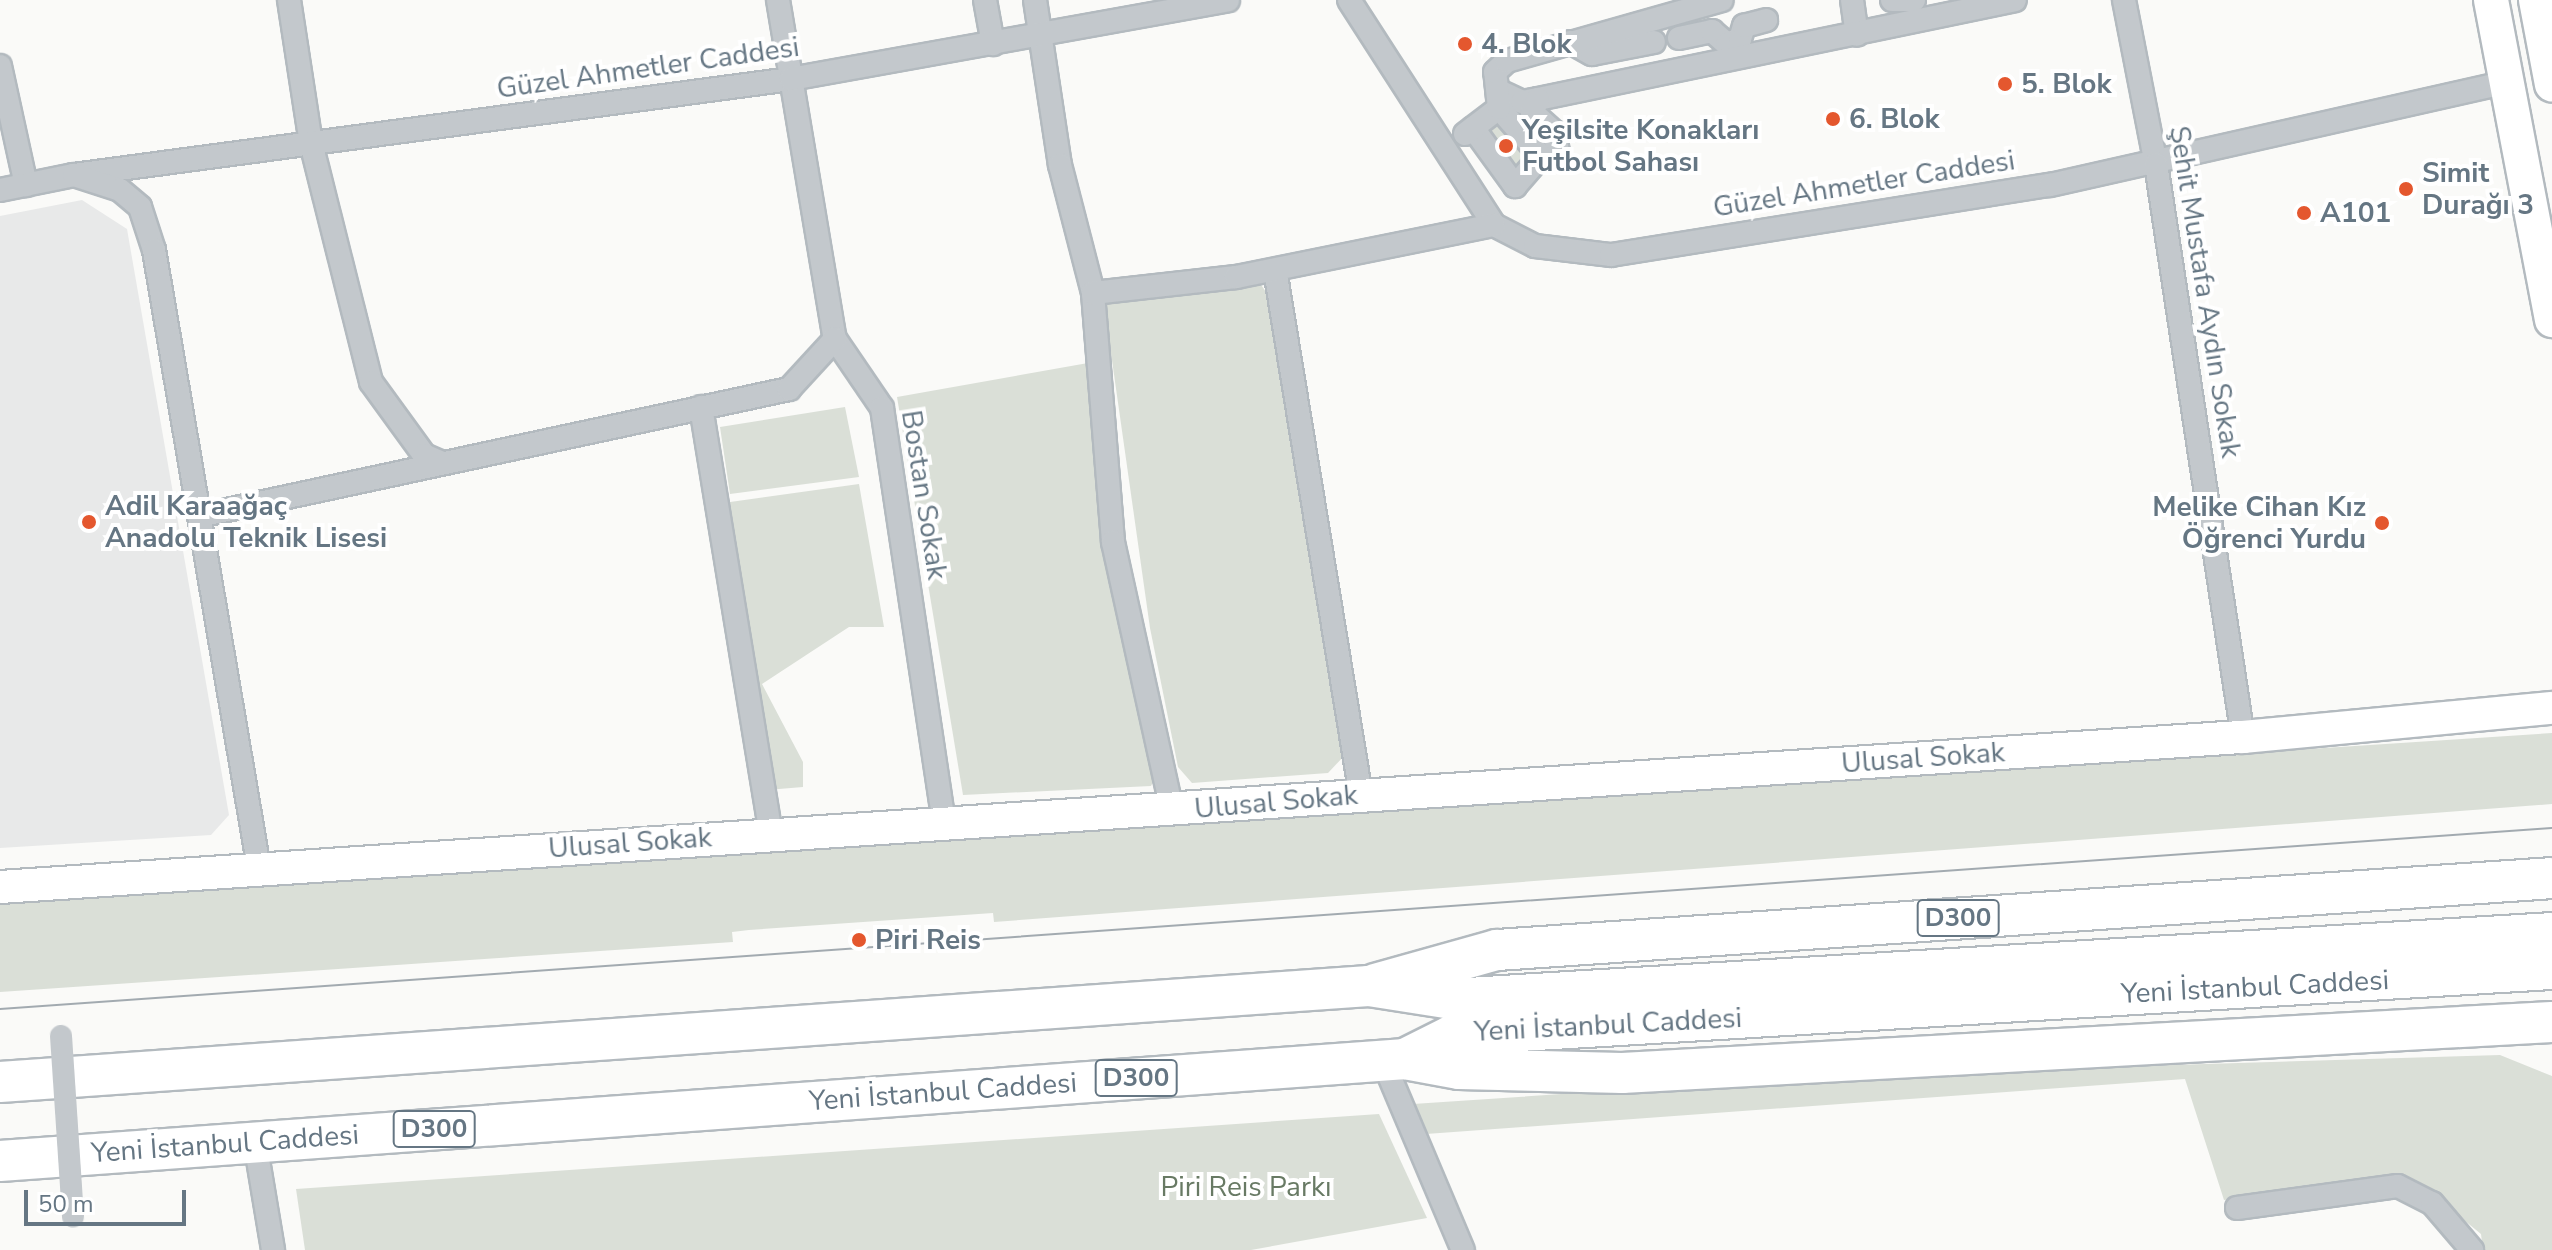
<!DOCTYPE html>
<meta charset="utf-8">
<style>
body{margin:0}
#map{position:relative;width:2552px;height:1250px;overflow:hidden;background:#fafaf8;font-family:"Nunito Sans",sans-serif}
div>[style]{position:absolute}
.built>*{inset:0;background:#e8e9e9}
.green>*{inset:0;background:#dadfd7}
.roads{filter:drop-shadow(2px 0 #b3babf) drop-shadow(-2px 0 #b3babf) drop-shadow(0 2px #b3babf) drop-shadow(0 -2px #b3babf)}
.street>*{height:22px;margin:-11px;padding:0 11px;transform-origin:11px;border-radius:11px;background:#c3c8cc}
.secondary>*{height:32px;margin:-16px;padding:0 16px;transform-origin:16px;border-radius:16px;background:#fff}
.primary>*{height:34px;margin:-17px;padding:0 17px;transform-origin:17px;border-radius:17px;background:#fff}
.highway>*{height:40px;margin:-20px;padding:0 20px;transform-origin:20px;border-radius:20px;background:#fff}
.tram>*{height:2px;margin:-1px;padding:0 1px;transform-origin:1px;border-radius:1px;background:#a2aab0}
.street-bridge>*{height:22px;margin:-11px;padding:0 11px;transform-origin:11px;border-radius:11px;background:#c3c8cc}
.dots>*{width:22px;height:22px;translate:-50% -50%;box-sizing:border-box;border:4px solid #fff;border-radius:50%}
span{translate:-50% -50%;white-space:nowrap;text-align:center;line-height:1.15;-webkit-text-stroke:8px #fff;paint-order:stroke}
.shield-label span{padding:2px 6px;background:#fff;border:2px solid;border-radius:6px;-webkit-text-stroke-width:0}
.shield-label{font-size:26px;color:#657683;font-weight:700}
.poi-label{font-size:28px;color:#657683;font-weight:700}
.left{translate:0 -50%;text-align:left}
.right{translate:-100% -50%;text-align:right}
.street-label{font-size:28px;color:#657683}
.park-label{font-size:28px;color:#687a64}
.scale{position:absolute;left:24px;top:1190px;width:162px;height:36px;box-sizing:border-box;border:4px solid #657683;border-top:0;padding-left:10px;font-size:24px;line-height:28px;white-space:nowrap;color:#657683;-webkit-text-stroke:6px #fff;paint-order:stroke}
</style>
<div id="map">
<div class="built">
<div style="clip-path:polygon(82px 200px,127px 229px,229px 815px,211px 835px,0 848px,0 216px)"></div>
</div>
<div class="green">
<div style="clip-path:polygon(1500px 111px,1537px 162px,1514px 182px,1475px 130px)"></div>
<div style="clip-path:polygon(1257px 279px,1266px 292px,1344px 756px,1328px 773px,1192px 783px,1178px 767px,1150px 628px,1105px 311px,1108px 301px)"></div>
<div style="clip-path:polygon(1088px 363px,1161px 767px,1151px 786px,963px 795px,897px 397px)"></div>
<div style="clip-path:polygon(845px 407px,859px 477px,730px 494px,720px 427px)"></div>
<div style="clip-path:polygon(859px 484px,884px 627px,849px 627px,762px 684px,803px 762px,803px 787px,767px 790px,723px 503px)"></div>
<div style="clip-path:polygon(2552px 733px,2552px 804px,994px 922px,993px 913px,749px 930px,732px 932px,733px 942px,0 992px,0 902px)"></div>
<div style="clip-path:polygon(2500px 1055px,2552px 1076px,2552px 1250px,2483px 1250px,2481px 1234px,2415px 1180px,2224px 1200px,2185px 1079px,1426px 1134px,1413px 1104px,1843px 1075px)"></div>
<div style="clip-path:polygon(1379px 1114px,1427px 1218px,1251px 1250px,305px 1250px,296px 1189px)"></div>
</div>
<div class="roads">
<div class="street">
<div style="left:289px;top:0;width:145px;rotate:81.3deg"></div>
<div style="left:311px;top:143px;width:246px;rotate:75.9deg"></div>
<div style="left:371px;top:382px;width:90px;rotate:54deg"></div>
<div style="left:424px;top:455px;width:17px;rotate:24deg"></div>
<div style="left:778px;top:0;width:344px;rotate:80.5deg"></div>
<div style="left:835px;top:339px;width:83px;rotate:55.7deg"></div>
<div style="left:882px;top:408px;width:421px;rotate:81.5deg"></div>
<div style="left:985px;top:0;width:45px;rotate:79.7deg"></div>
<div style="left:1035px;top:0;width:167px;rotate:81.4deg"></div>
<div style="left:1060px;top:165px;width:132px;rotate:75.5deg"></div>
<div style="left:1093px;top:293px;width:250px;rotate:85.4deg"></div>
<div style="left:1113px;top:542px;width:275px;rotate:77.6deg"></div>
<div style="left:1349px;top:0;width:268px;rotate:57.2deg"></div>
<div style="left:1494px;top:225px;width:46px;rotate:27.1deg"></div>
<div style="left:1535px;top:246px;width:77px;rotate:6.8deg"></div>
<div style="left:1611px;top:255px;width:445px;rotate:-9.1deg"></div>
<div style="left:2050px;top:185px;width:467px;rotate:-12.7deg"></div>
<div style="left:1852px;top:0;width:35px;rotate:82deg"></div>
<div style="left:1892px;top:0;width:22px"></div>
<div style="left:2124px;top:0;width:167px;rotate:79deg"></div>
<div style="left:2156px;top:164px;width:580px;rotate:81.37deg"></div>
<div style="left:1679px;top:38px;width:34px;rotate:-12deg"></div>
<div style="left:1712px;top:31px;width:20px;rotate:41deg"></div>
<div style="left:1727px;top:44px;width:14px;rotate:-21deg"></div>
<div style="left:1740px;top:39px;width:14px;rotate:-73deg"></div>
<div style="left:1744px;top:26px;width:23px;rotate:-15deg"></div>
<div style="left:1570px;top:42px;width:25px;rotate:29deg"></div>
<div style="left:1592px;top:54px;width:63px;rotate:-11deg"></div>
<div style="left:0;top:66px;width:122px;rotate:77.7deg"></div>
<div style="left:1501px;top:92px;width:23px;rotate:25deg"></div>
<div style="left:1522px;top:102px;width:16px;rotate:-11deg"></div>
<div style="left:1538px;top:99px;width:487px;rotate:-11.7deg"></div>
<div style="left:1499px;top:108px;width:64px;rotate:48.8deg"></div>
<div style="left:1541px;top:156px;width:18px"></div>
<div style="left:1559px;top:156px;width:25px;rotate:-102deg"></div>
<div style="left:1554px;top:132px;width:30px;rotate:-138deg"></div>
<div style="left:1532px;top:112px;width:14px;rotate:-65deg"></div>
<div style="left:1473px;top:128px;width:72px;rotate:54.1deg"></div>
<div style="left:1515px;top:186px;width:40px;rotate:-49deg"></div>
<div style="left:1465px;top:134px;width:43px;rotate:-37.4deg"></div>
<div style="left:1499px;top:108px;width:36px;rotate:-96deg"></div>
<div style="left:1495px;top:72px;width:16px;rotate:-43deg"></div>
<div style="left:1507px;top:61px;width:223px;rotate:-15.8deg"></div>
<div style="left:74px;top:175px;width:723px;rotate:-7.63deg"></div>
<div style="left:791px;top:79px;width:444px;rotate:-10.2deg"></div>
<div style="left:0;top:190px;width:76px;rotate:-11.5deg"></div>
<div style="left:74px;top:175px;width:48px;rotate:18.1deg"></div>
<div style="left:120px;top:190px;width:26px;rotate:40deg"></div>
<div style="left:140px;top:207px;width:45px;rotate:72deg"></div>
<div style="left:154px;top:250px;width:627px;rotate:80.36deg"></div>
<div style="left:1275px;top:270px;width:533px;rotate:80.71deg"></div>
<div style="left:1093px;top:293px;width:144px;rotate:-6.4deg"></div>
<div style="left:1236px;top:277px;width:263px;rotate:-11.4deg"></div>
<div style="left:701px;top:407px;width:433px;rotate:80.7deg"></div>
<div style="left:199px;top:516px;width:604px;rotate:-12.15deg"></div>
<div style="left:789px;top:389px;width:68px;rotate:-47.4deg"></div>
<div style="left:1383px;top:1061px;width:205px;rotate:67.1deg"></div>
<div style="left:255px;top:1142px;width:109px;rotate:80.5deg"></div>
<div style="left:2237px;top:1208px;width:162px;rotate:-7.8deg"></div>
<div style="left:2398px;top:1186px;width:38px;rotate:27deg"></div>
<div style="left:2432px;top:1203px;width:62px;rotate:49.6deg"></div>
</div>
<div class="secondary">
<div style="left:0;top:887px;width:2248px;rotate:-3.83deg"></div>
<div style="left:2243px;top:737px;width:310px;rotate:-5.4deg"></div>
</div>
<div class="primary">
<div style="left:2491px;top:0;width:326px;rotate:79.2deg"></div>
<div style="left:2536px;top:0;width:86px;rotate:79.3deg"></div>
</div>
<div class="highway">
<div style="left:1375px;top:984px;width:127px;rotate:-15.6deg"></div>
<div style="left:1497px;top:950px;width:1057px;rotate:-3.9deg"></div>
<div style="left:1405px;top:1059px;width:55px;rotate:10.5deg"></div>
<div style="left:1459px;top:1069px;width:163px;rotate:1.4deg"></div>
<div style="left:1622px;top:1073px;width:931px;rotate:-3.14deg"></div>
<div style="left:0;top:1082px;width:1372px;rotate:-4.01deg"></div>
<div style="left:1369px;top:986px;width:84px;rotate:8.9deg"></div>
<div style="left:1452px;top:999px;width:1102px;rotate:-3.43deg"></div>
<div style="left:0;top:1161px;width:1409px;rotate:-4.15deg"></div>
<div style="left:1405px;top:1059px;width:54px;rotate:-26.6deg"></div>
<div style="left:1453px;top:1035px;width:1101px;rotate:-3.44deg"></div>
</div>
</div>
<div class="tram">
<div style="left:0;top:1009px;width:2558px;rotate:-4.06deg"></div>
</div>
<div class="street-bridge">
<div style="left:61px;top:1036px;width:181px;rotate:86.2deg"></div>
</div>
<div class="dots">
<div style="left:1465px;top:44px;background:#e4572e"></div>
<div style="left:2005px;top:84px;background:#e4572e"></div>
<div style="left:1833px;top:119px;background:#e4572e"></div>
<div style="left:1506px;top:146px;background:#e4572e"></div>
<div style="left:2406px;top:189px;background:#e4572e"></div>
<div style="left:2304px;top:213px;background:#e4572e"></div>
<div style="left:89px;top:522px;background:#e4572e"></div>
<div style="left:2382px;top:523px;background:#e4572e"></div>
<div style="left:859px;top:940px;background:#e4572e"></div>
</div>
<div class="shield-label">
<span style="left:1958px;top:918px">D300</span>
<span style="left:1136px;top:1078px">D300</span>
<span style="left:434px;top:1129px">D300</span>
</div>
<div class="poi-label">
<span class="left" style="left:1481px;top:44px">4. Blok</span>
<span class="left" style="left:2021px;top:84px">5. Blok</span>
<span class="left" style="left:1849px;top:119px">6. Blok</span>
<span class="left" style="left:1522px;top:146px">Yeşilsite Konakları<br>Futbol Sahası</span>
<span class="left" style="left:2422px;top:189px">Simit<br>Durağı 3</span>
<span class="left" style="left:2320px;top:213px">A101</span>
<span class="left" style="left:105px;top:522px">Adil Karaağaç<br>Anadolu Teknik Lisesi</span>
<span class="right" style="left:2366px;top:523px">Melike Cihan Kız<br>Öğrenci Yurdu</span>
<span class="left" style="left:875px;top:940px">Piri Reis</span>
</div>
<div class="street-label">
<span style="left:648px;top:68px;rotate:-8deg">Güzel Ahmetler Caddesi</span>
<span style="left:1864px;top:184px;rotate:-9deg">Güzel Ahmetler Caddesi</span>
<span style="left:2205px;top:292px;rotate:81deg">Şehit Mustafa Aydın Sokak</span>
<span style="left:924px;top:495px;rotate:81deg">Bostan Sokak</span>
<span style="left:1923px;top:758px;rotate:-4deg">Ulusal Sokak</span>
<span style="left:1276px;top:802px;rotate:-5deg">Ulusal Sokak</span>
<span style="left:630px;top:843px;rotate:-4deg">Ulusal Sokak</span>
<span style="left:2255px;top:987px;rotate:-3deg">Yeni İstanbul Caddesi</span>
<span style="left:1608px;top:1025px;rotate:-3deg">Yeni İstanbul Caddesi</span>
<span style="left:943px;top:1092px;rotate:-4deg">Yeni İstanbul Caddesi</span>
<span style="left:225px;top:1144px;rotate:-4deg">Yeni İstanbul Caddesi</span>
</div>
<div class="park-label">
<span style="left:1246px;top:1187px">Piri Reis Parkı</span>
</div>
<div class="scale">50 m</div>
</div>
